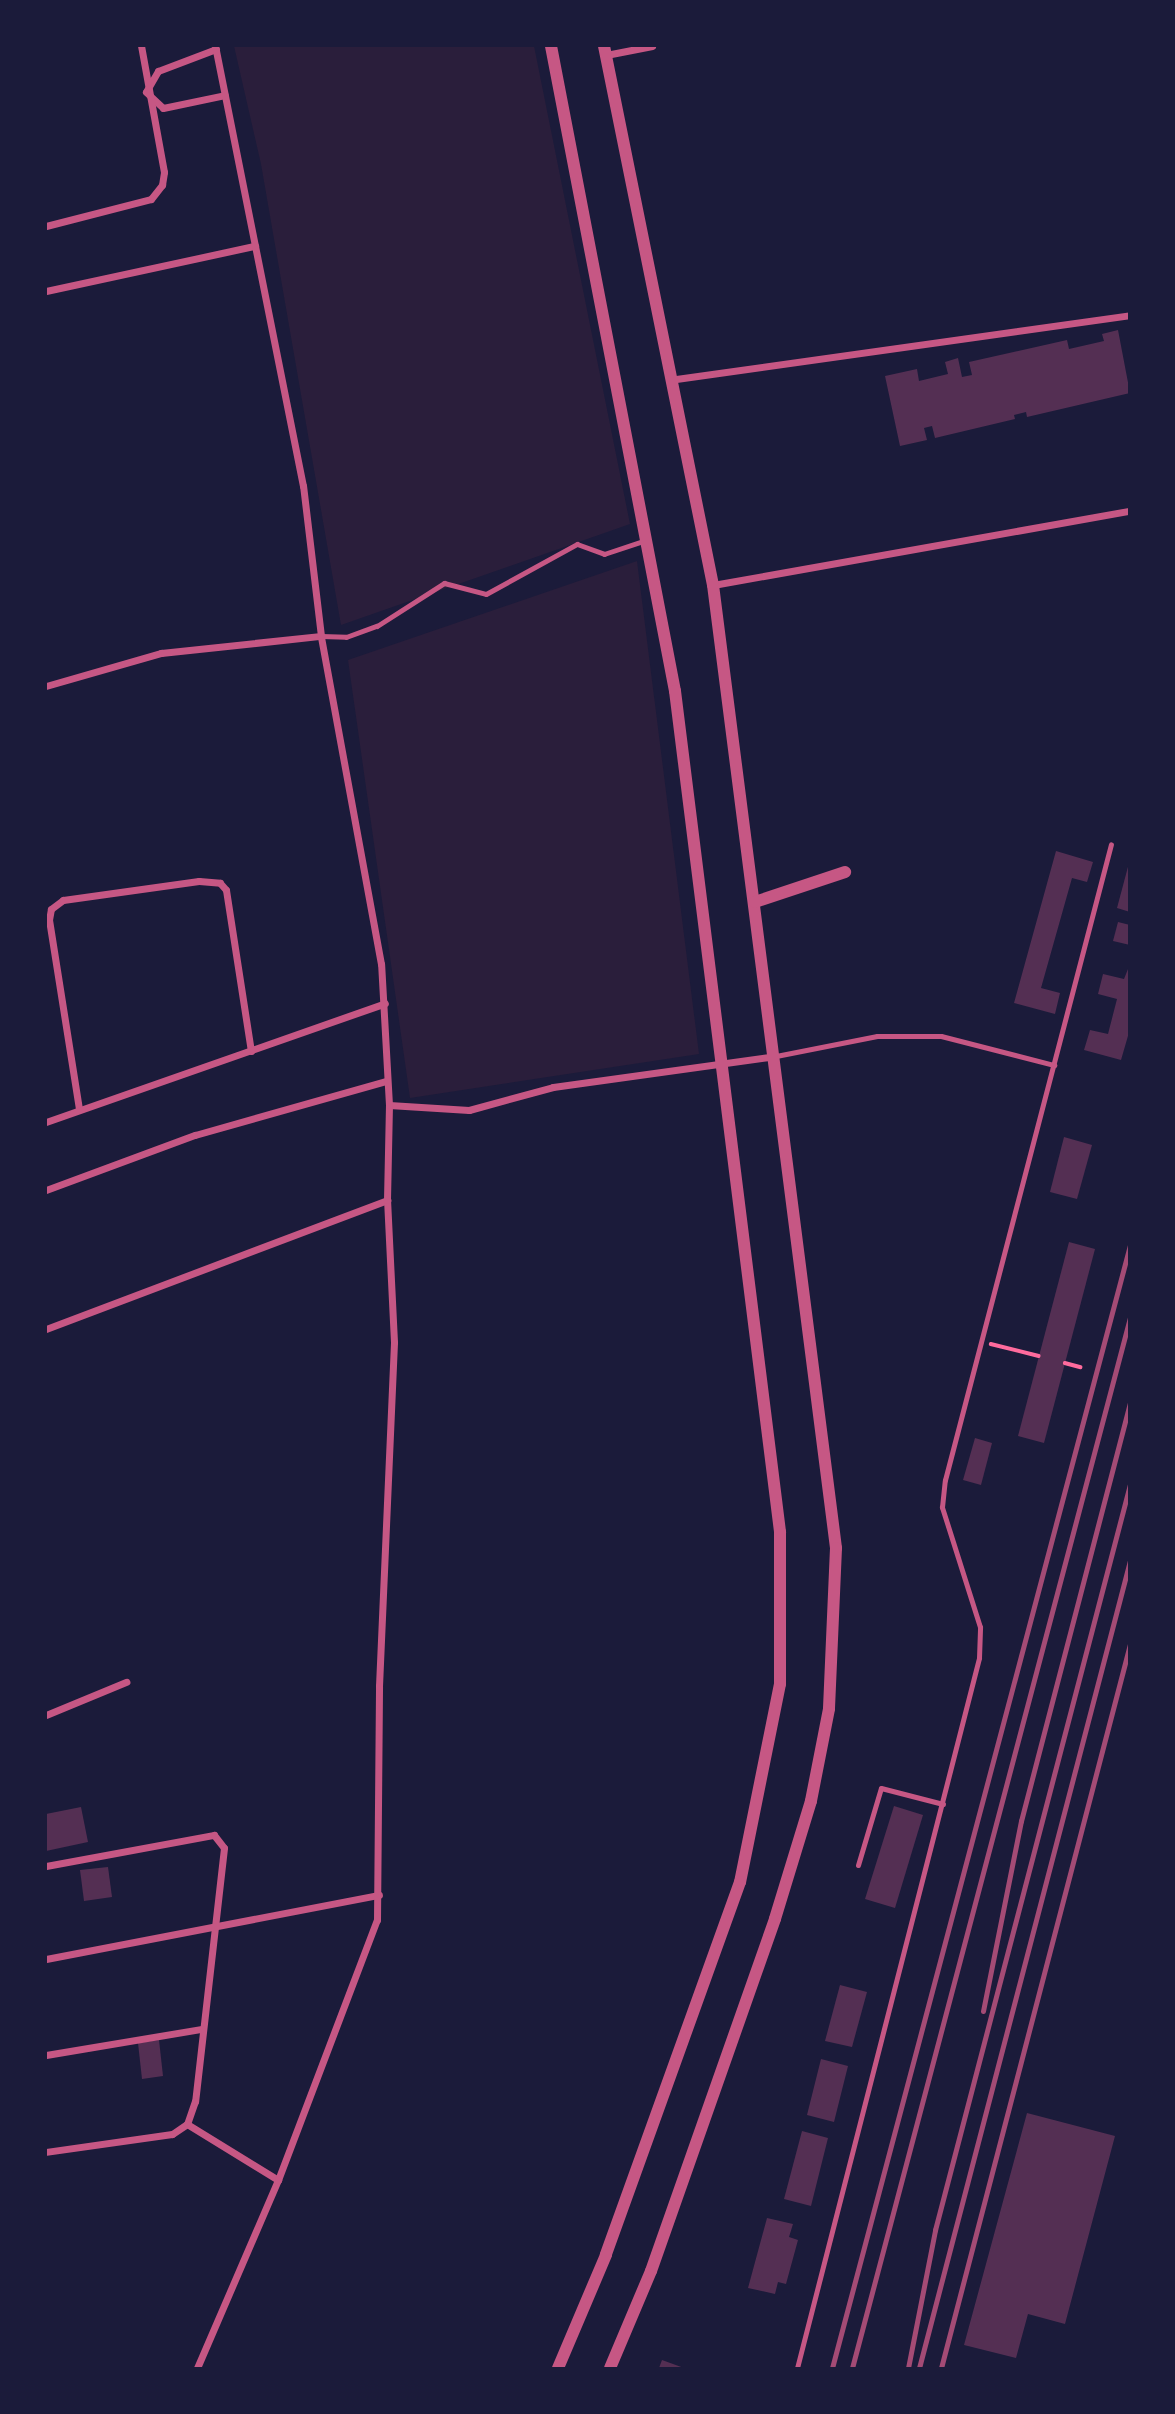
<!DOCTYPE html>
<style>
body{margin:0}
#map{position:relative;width:1175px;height:2414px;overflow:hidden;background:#1b1b3a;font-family:"Space Grotesk",sans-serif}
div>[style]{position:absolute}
.green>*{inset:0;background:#2a1e3b}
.building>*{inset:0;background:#542f53}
.path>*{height:3.5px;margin:-1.75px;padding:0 1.75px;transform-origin:1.75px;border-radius:1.75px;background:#ff6b9d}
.service>*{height:5px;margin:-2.5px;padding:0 2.5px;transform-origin:2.5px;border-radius:2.5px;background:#c65784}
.minor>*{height:7px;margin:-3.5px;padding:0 3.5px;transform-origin:3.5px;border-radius:3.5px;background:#c65784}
.tertiary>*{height:12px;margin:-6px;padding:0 6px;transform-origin:6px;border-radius:6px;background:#c65784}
.rail>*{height:5px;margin:-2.5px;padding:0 2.5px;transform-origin:2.5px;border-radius:2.5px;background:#a44b75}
span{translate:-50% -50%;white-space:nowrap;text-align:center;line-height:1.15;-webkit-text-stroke:6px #1b1b3a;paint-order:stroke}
.frame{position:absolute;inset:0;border:47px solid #1b1b3a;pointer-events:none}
</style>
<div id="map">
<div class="green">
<div style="clip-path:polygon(234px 46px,534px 46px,630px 524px,341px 625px,261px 164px)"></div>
<div style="clip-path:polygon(637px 561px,699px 1054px,410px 1098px,348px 660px)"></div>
</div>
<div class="building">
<div style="clip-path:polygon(1118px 330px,1130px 393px,1027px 417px,1026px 412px,1014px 415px,1015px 419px,935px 438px,932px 426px,924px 428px,927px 440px,900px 446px,885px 376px,917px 369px,919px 381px,948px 374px,945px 362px,958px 358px,962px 377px,972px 375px,969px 362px,1067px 340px,1069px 349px,1104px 341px,1102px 334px)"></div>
<div style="clip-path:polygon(1056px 851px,1093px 862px,1087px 882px,1072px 878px,1041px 988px,1060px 993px,1055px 1014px,1014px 1003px)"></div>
<div style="clip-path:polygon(1129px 863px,1130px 863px,1130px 912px,1117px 908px)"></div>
<div style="clip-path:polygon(1118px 922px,1130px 925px,1130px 945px,1113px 941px)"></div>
<div style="clip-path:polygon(1130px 964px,1130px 1029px,1121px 1060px,1084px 1050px,1090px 1030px,1108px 1034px,1117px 999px,1098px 994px,1103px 974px,1124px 979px)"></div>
<div style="clip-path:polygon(1064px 1137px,1092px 1145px,1077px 1199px,1050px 1192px)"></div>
<div style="clip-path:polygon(1069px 1242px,1095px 1249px,1044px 1443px,1018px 1436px)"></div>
<div style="clip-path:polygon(975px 1438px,992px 1443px,981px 1485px,963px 1480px)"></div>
<div style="clip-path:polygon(894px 1806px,923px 1815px,895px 1908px,865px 1899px)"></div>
<div style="clip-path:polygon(81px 1807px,88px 1842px,46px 1851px,46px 1814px)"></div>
<div style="clip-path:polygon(108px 1867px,112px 1897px,84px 1901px,80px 1870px)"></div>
<div style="clip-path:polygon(840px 1985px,867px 1992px,852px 2047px,825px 2041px)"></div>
<div style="clip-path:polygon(159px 2040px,163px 2076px,142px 2079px,138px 2043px)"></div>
<div style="clip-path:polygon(821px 2059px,848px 2066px,834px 2122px,807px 2115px)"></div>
<div style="clip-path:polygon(1027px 2113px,1115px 2136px,1065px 2324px,1028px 2314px,1016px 2358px,964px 2345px)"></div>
<div style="clip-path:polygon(802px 2131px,828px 2138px,811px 2206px,784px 2199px)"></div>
<div style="clip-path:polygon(767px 2218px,793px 2224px,789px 2237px,798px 2240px,786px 2284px,778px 2282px,775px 2294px,748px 2288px)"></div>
<div style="clip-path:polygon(662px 2360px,684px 2368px,659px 2368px)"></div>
</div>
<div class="path">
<div style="left:991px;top:1344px;width:49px;rotate:14deg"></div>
<div style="left:1065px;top:1363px;width:16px;rotate:15deg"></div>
</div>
<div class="service">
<div style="left:321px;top:636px;width:25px;rotate:2deg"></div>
<div style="left:346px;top:637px;width:33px;rotate:-20deg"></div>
<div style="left:377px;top:626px;width:80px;rotate:-32.7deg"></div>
<div style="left:444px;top:583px;width:43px;rotate:14.7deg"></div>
<div style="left:486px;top:594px;width:104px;rotate:-28.8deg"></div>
<div style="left:577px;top:544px;width:29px;rotate:20deg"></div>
<div style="left:604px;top:554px;width:44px;rotate:-18.4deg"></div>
<div style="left:776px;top:1056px;width:103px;rotate:-11.2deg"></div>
<div style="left:877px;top:1036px;width:64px"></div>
<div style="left:941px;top:1036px;width:117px;rotate:14.4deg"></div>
<div style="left:858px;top:1865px;width:80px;rotate:-73.4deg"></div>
<div style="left:881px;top:1788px;width:64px;rotate:14.5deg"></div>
<div style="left:797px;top:2368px;width:733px;rotate:-75.62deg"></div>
<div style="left:979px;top:1658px;width:31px;rotate:-88deg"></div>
<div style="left:980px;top:1627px;width:126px;rotate:-107.6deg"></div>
<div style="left:942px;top:1507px;width:27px;rotate:-84deg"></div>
<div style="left:945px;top:1480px;width:657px;rotate:-75.37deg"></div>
</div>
<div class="minor">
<div style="left:216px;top:49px;width:62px;rotate:159.2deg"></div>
<div style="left:158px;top:71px;width:24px;rotate:120deg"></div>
<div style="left:146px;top:92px;width:23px;rotate:43deg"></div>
<div style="left:163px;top:108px;width:63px;rotate:-11.8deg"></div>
<div style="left:606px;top:55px;width:47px;rotate:-11.1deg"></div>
<div style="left:46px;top:226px;width:108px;rotate:-14.4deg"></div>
<div style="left:151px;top:199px;width:18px;rotate:-52deg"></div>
<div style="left:162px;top:185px;width:13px;rotate:-81deg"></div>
<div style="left:164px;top:172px;width:128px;rotate:-100.3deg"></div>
<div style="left:46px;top:291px;width:214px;rotate:-12.2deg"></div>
<div style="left:669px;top:380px;width:466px;rotate:-8deg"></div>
<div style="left:713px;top:585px;width:424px;rotate:-10.1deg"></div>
<div style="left:46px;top:686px;width:120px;rotate:-16deg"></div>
<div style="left:161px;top:653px;width:161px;rotate:-6.1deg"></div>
<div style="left:389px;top:1105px;width:80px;rotate:3.6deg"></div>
<div style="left:469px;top:1110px;width:87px;rotate:-15.3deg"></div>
<div style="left:553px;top:1087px;width:224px;rotate:-7.9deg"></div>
<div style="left:79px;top:1109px;width:191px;rotate:-99deg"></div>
<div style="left:49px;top:920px;width:11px;rotate:-80deg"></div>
<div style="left:51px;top:909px;width:15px;rotate:-37deg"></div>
<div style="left:63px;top:900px;width:137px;rotate:-8deg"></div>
<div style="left:199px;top:881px;width:21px;rotate:5deg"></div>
<div style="left:220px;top:883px;width:9px;rotate:49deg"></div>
<div style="left:226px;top:890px;width:163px;rotate:81.2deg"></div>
<div style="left:46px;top:1122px;width:359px;rotate:-19.3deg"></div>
<div style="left:46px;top:1190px;width:159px;rotate:-20.3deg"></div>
<div style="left:195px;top:1135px;width:198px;rotate:-15.8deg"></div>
<div style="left:46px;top:1329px;width:365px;rotate:-20.7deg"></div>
<div style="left:46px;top:1715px;width:87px;rotate:-22.4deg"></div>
<div style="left:46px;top:1866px;width:171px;rotate:-10.5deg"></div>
<div style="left:214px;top:1835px;width:16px;rotate:52deg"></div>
<div style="left:224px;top:1848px;width:255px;rotate:96.5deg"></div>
<div style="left:195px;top:2101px;width:24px;rotate:109deg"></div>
<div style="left:187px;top:2124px;width:18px;rotate:146deg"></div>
<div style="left:172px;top:2134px;width:127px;rotate:171.9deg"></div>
<div style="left:46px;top:1959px;width:339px;rotate:-10.9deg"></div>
<div style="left:46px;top:2055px;width:158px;rotate:-9.5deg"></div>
<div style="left:187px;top:2124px;width:107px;rotate:31.6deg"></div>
<div style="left:197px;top:2368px;width:205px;rotate:-66.7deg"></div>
<div style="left:278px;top:2180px;width:278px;rotate:-69.2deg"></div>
<div style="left:377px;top:1920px;width:234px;rotate:-89.5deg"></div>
<div style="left:379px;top:1686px;width:344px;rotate:-87.5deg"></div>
<div style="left:394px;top:1342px;width:142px;rotate:-92.8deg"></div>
<div style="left:387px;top:1200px;width:95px;rotate:-88.8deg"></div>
<div style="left:389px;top:1105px;width:141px;rotate:-93.2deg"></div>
<div style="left:381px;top:964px;width:333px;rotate:-100.4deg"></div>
<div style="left:321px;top:636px;width:151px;rotate:-96.8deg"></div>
<div style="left:303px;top:486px;width:449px;rotate:-101.3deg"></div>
</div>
<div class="tertiary">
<div style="left:551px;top:46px;width:657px;rotate:79.12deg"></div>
<div style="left:675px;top:691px;width:848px;rotate:82.88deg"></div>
<div style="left:780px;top:1532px;width:152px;rotate:90deg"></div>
<div style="left:780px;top:1684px;width:202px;rotate:101.4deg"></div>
<div style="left:740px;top:1882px;width:396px;rotate:109.8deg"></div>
<div style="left:606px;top:2255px;width:123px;rotate:113deg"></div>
<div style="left:604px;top:46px;width:550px;rotate:78.57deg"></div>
<div style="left:713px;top:585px;width:971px;rotate:82.72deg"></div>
<div style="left:836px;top:1548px;width:161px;rotate:92.5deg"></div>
<div style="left:829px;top:1709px;width:94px;rotate:101.1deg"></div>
<div style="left:811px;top:1801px;width:123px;rotate:107deg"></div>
<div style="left:775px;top:1919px;width:373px;rotate:109.4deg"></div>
<div style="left:651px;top:2271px;width:105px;rotate:112.9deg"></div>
<div style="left:755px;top:902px;width:95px;rotate:-18.4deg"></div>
</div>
<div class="rail">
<div style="left:983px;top:2011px;width:194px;rotate:-78.7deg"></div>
<div style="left:1021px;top:1821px;width:433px;rotate:-75.4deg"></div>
<div style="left:832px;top:2368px;width:1162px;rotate:-75.14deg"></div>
<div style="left:852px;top:2368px;width:1087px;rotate:-75.18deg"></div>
<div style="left:908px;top:2368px;width:141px;rotate:-78.9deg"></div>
<div style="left:935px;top:2230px;width:771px;rotate:-75.35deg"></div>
<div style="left:919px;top:2368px;width:835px;rotate:-75.36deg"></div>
<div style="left:941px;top:2368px;width:748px;rotate:-75.37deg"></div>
</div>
<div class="frame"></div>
</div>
